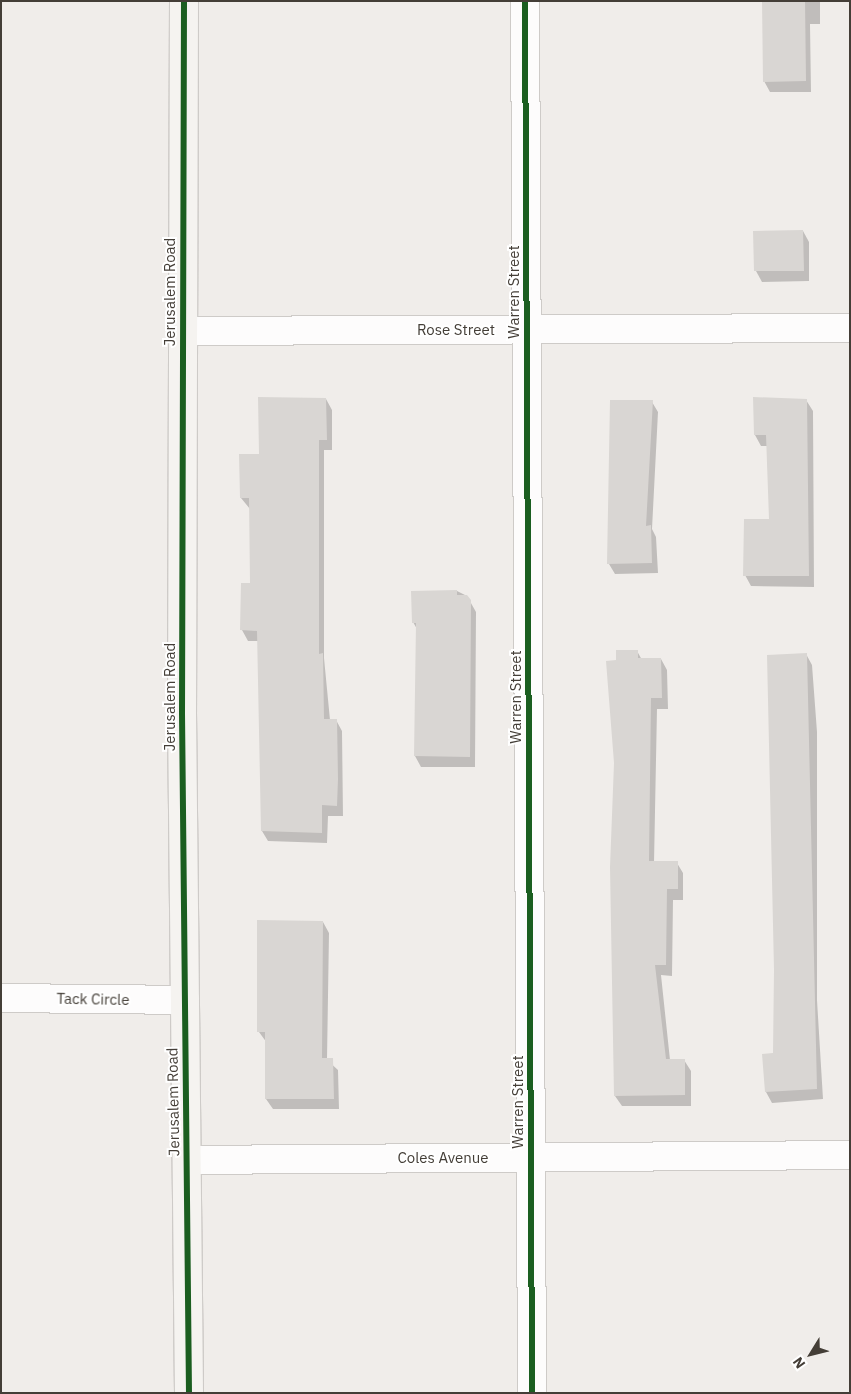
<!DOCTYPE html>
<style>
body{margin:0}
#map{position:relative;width:851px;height:1394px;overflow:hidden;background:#f0edea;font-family:"IBM Plex Sans",sans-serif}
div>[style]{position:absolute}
.shadow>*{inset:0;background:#0003}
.building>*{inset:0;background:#d9d6d3}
.roads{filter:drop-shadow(1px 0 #cecbc8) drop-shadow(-1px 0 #cecbc8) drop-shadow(0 1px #cecbc8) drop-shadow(0 -1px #cecbc8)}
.street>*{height:28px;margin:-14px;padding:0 14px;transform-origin:14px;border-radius:14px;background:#fdfcfc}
.secondary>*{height:28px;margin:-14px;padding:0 14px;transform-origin:14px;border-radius:14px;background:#f5f3f0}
.cycleway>*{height:6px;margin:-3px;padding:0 3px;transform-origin:3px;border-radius:3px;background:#1b5e20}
span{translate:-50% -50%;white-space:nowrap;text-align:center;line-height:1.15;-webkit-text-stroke:4px #fff;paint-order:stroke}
.street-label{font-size:15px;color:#443e37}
.frame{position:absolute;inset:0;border:2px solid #443e37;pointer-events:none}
.north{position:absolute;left:786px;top:1329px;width:50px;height:50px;-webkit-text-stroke:4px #fff;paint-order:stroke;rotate:234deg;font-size:14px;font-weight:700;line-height:20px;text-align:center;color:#443e37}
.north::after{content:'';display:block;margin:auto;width:18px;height:22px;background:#443e37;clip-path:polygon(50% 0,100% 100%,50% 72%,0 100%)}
</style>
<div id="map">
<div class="shadow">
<div style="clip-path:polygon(763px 1px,820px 1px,820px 24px,810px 24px,811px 92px,770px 92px,764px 81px)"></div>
<div style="clip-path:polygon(803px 231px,809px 242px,809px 281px,762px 282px,756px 271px)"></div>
<div style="clip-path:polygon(326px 399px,332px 410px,332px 450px,324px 450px,324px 658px,330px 720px,336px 720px,342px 731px,343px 816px,328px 816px,327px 843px,268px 841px,262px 831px,259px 641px,248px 641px,242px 630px,251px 584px,250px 509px,241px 498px,260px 455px)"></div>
<div style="clip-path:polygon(806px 400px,813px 411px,814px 587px,751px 586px,745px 575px,770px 520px,767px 446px,761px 446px,755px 435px)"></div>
<div style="clip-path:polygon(652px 402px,658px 412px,652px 529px,656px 537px,658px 573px,615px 574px,609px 564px)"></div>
<div style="clip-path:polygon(457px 591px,467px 596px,476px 612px,475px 767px,421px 767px,415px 756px,417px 629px,413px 622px)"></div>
<div style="clip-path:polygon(637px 651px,642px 660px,661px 659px,667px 670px,668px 709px,657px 709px,654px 863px,677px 863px,683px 873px,683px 900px,673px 900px,672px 976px,661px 975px,670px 1060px,684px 1060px,691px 1071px,691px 1106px,622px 1106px,615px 1096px,617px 662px)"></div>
<div style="clip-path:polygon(806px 654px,812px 665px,817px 732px,817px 1000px,823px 1099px,772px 1103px,766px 1092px,774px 1054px,775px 970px)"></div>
<div style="clip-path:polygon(323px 922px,329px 933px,327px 1060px,338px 1070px,339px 1109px,273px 1109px,266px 1099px,267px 1043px,259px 1032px)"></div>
</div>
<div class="building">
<div style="clip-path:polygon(762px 1px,805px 1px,806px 81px,763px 82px)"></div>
<div style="clip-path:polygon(803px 230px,804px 271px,754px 271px,753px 231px)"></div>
<div style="clip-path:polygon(258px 397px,326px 398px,327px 440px,319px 440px,319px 654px,323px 653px,324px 719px,337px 719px,338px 779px,337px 806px,322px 805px,322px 833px,261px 831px,257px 631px,240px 630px,241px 583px,250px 583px,249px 498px,240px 498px,239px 454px,259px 454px)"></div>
<div style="clip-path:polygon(753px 397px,807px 399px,809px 576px,743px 576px,744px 519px,769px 519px,766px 435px,754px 435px)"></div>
<div style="clip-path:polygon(610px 400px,653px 400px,646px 526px,651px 525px,652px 563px,607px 564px)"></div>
<div style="clip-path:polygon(457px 590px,457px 595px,467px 595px,471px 600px,470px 757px,414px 756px,416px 623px,412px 623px,411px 591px)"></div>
<div style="clip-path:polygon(616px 650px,638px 650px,638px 658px,661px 658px,662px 698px,651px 698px,649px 861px,678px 861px,678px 889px,667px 889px,666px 965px,655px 965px,666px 1059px,685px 1059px,685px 1095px,614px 1096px,610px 867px,614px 763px,606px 661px,616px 660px)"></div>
<div style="clip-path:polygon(807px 653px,817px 1089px,765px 1092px,762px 1054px,773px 1053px,774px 970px,767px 655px)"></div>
<div style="clip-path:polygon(257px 920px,323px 921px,322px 1058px,333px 1058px,334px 1099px,265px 1099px,265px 1032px,257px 1032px)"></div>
</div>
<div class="roads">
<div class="street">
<div style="left:525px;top:1px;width:1392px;rotate:89.71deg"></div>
<div style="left:183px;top:331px;width:667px;rotate:-0.26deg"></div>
<div style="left:1px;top:998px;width:184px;rotate:0.6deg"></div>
<div style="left:187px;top:1160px;width:663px;rotate:-0.43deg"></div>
</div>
<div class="secondary">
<div style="left:184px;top:1px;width:712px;rotate:90.16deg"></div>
<div style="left:182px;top:713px;width:680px;rotate:89.41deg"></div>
</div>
</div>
<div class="cycleway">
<div style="left:184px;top:1px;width:712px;rotate:90.16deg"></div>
<div style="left:182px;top:713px;width:680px;rotate:89.41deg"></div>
<div style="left:525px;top:1px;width:1392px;rotate:89.71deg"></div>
</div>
<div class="street-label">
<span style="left:170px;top:292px;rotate:-90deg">Jerusalem Road</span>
<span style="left:514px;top:292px;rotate:-90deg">Warren Street</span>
<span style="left:456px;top:330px">Rose Street</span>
<span style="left:170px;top:697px;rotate:-90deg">Jerusalem Road</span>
<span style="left:516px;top:697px;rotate:-90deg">Warren Street</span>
<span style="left:93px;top:999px;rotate:1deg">Tack Circle</span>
<span style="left:173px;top:1102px;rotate:-91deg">Jerusalem Road</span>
<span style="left:518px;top:1102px;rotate:-90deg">Warren Street</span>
<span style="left:443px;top:1158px">Coles Avenue</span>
</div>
<div class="frame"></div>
<div class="north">N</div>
</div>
